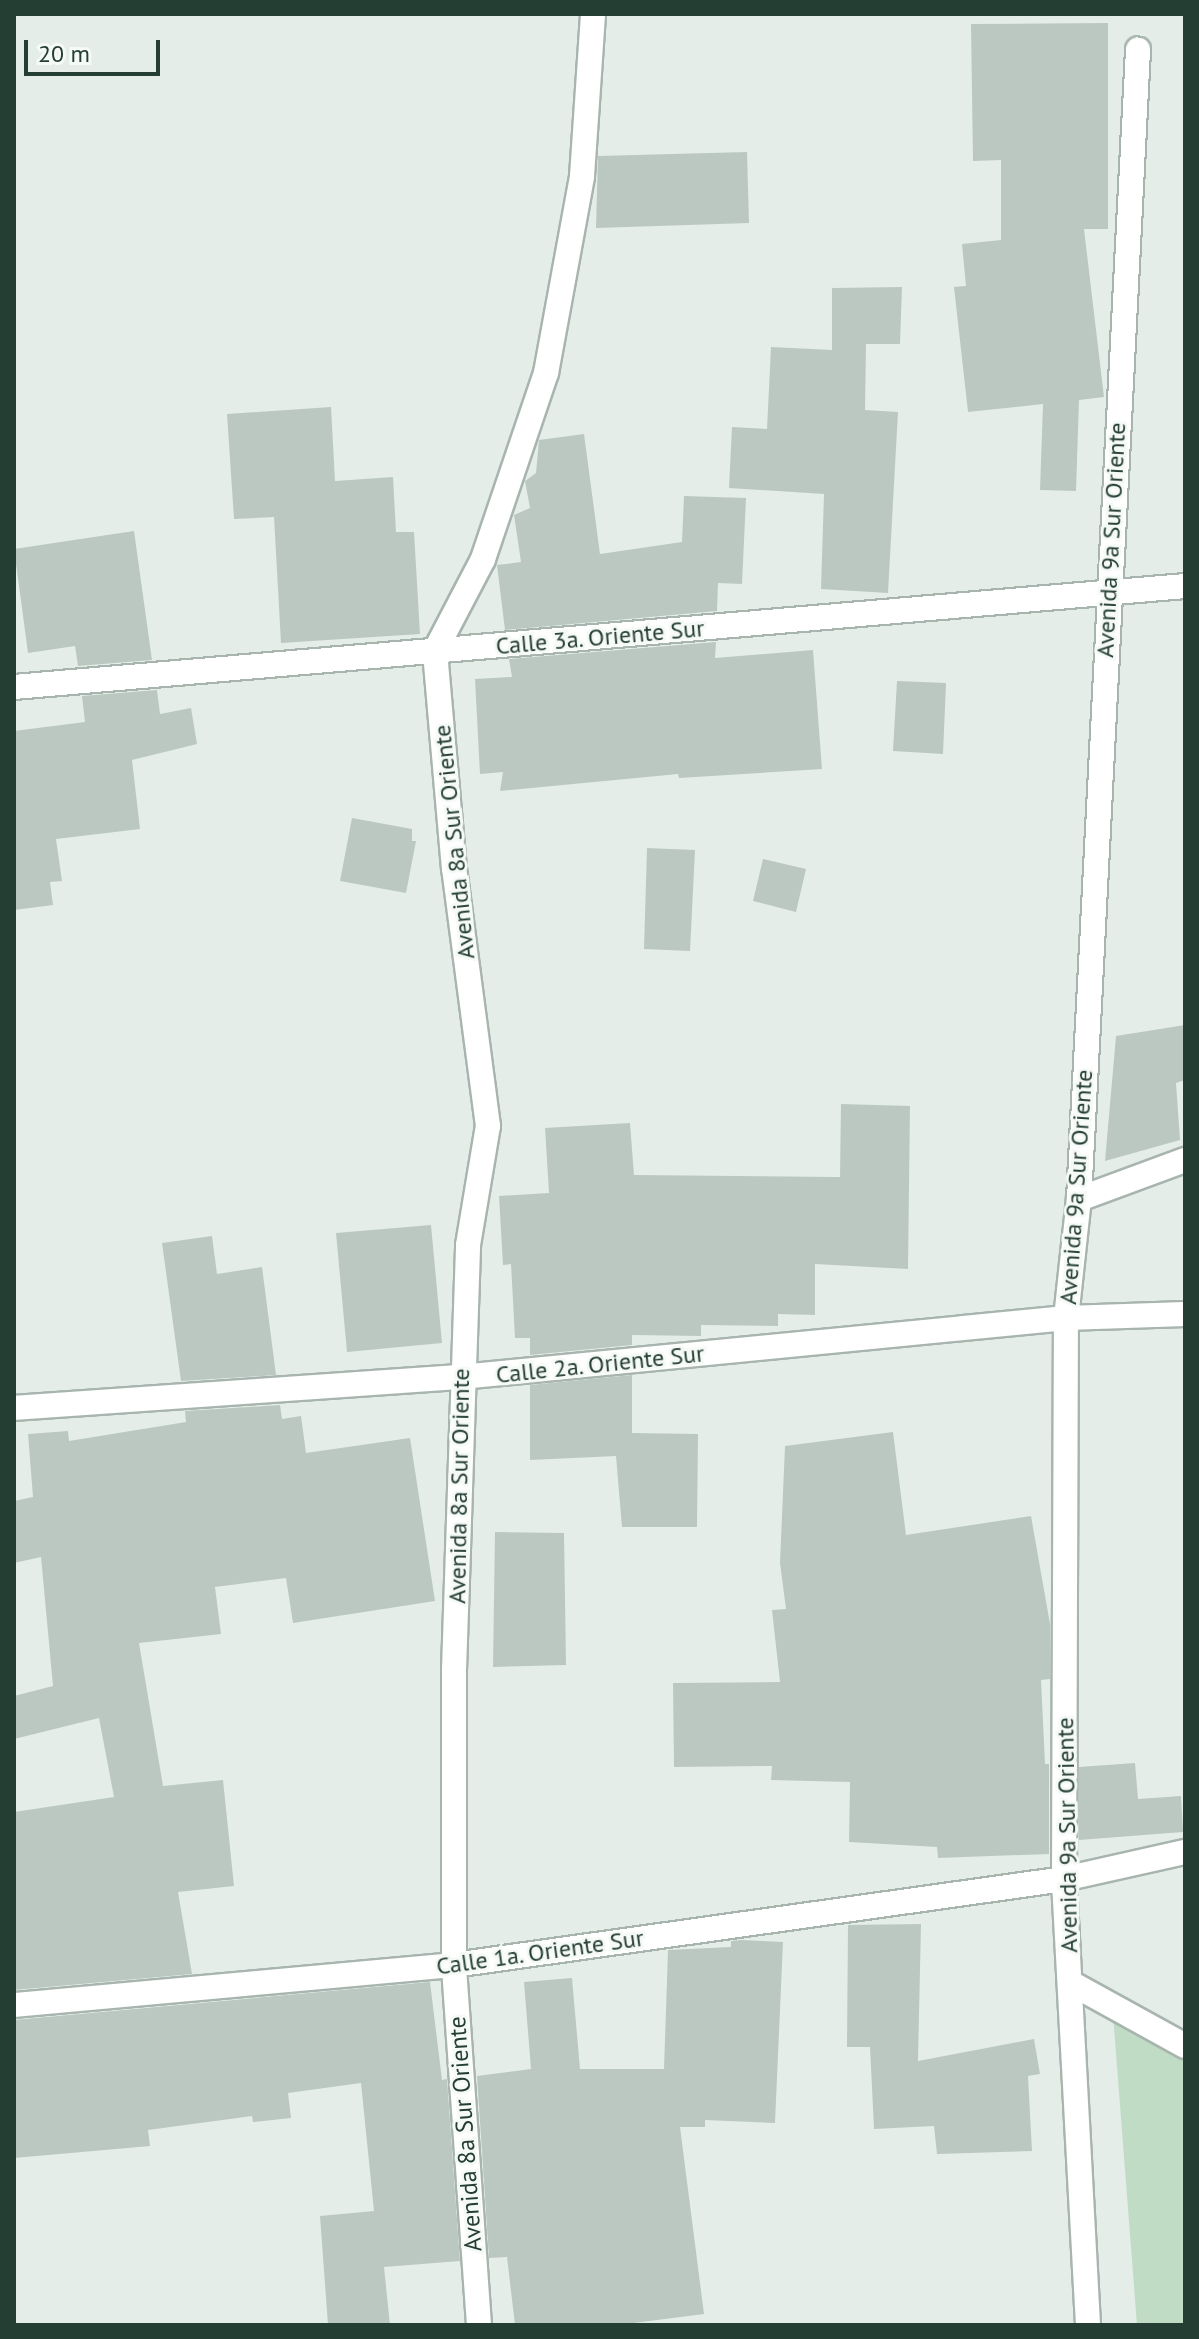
<!DOCTYPE html>
<style>
body{margin:0}
#map{position:relative;width:1199px;height:2339px;overflow:hidden;background:#e5ede9;font-family:"PT Sans",sans-serif}
div>[style]{position:absolute}
.green>*{inset:0;background:#c0dcc4}
.building>*{inset:0;background:#bbc8c1}
.roads{filter:drop-shadow(2px 0 #a8b5af) drop-shadow(-2px 0 #a8b5af) drop-shadow(0 2px #a8b5af) drop-shadow(0 -2px #a8b5af)}
.street>*{height:24px;margin:-12px;padding:0 12px;transform-origin:12px;border-radius:12px;background:#fff}
span{translate:-50% -50%;white-space:nowrap;text-align:center;line-height:1.15;-webkit-text-stroke:6px #f6faf7;paint-order:stroke}
.street-label{font-size:24px;color:#253e34}
.frame{position:absolute;inset:0;border:16px solid #253e34;pointer-events:none}
.scale{position:absolute;left:24px;top:40px;width:136px;height:36px;box-sizing:border-box;border:4px solid #253e34;border-top:0;padding-left:10px;font-size:24px;line-height:28px;white-space:nowrap;color:#253e34;-webkit-text-stroke:6px #f6faf7;paint-order:stroke}
</style>
<div id="map">
<div class="green">
<div style="clip-path:polygon(1112px 2002px,1185px 2037px,1185px 2325px,1137px 2325px)"></div>
</div>
<div class="building">
<div style="clip-path:polygon(1108px 23px,1108px 229px,1084px 229px,1104px 397px,1079px 400px,1076px 491px,1040px 490px,1043px 404px,968px 412px,954px 287px,966px 286px,962px 244px,1001px 240px,1001px 160px,973px 161px,971px 24px)"></div>
<div style="clip-path:polygon(747px 152px,749px 223px,596px 228px,598px 156px)"></div>
<div style="clip-path:polygon(902px 287px,900px 344px,866px 344px,865px 410px,898px 412px,888px 593px,821px 589px,824px 494px,729px 488px,732px 427px,767px 429px,771px 347px,832px 350px,832px 288px)"></div>
<div style="clip-path:polygon(331px 407px,335px 481px,393px 477px,396px 532px,414px 532px,420px 634px,281px 643px,274px 517px,234px 519px,227px 414px)"></div>
<div style="clip-path:polygon(584px 434px,600px 554px,682px 542px,684px 496px,746px 498px,742px 584px,718px 583px,717px 611px,505px 630px,497px 565px,521px 562px,514px 515px,530px 508px,525px 481px,536px 473px,539px 440px)"></div>
<div style="clip-path:polygon(134px 531px,152px 660px,78px 666px,75px 646px,28px 653px,14px 549px)"></div>
<div style="clip-path:polygon(716px 642px,715px 658px,813px 650px,822px 769px,679px 778px,678px 774px,500px 791px,503px 772px,480px 774px,475px 679px,512px 677px,509px 659px)"></div>
<div style="clip-path:polygon(897px 681px,946px 683px,943px 754px,893px 751px)"></div>
<div style="clip-path:polygon(157px 690px,160px 714px,191px 708px,197px 744px,132px 760px,140px 829px,56px 839px,62px 881px,50px 882px,53px 905px,14px 910px,14px 731px,85px 722px,82px 696px)"></div>
<div style="clip-path:polygon(352px 818px,412px 829px,412px 841px,416px 841px,406px 893px,340px 881px)"></div>
<div style="clip-path:polygon(647px 848px,695px 850px,690px 951px,644px 949px)"></div>
<div style="clip-path:polygon(763px 859px,806px 869px,796px 912px,753px 901px)"></div>
<div style="clip-path:polygon(1185px 1025px,1185px 1080px,1176px 1083px,1180px 1140px,1105px 1161px,1116px 1036px)"></div>
<div style="clip-path:polygon(841px 1104px,910px 1106px,908px 1269px,815px 1264px,815px 1315px,778px 1314px,778px 1326px,701px 1325px,701px 1336px,632px 1335px,632px 1345px,530px 1355px,530px 1338px,515px 1338px,511px 1264px,503px 1265px,499px 1196px,549px 1193px,545px 1128px,630px 1123px,634px 1175px,835px 1177px,840px 1177px)"></div>
<div style="clip-path:polygon(431px 1225px,442px 1343px,347px 1352px,336px 1233px)"></div>
<div style="clip-path:polygon(212px 1236px,217px 1274px,262px 1267px,276px 1375px,181px 1381px,162px 1243px)"></div>
<div style="clip-path:polygon(632px 1375px,632px 1433px,698px 1434px,697px 1527px,622px 1527px,616px 1456px,530px 1460px,530px 1385px)"></div>
<div style="clip-path:polygon(280px 1405px,282px 1419px,301px 1416px,306px 1453px,410px 1438px,435px 1601px,293px 1623px,286px 1578px,215px 1587px,221px 1634px,139px 1643px,163px 1786px,223px 1780px,234px 1886px,178px 1892px,192px 1974px,14px 1990px,14px 1812px,114px 1797px,99px 1718px,14px 1739px,14px 1696px,53px 1686px,41px 1557px,14px 1563px,14px 1501px,33px 1497px,28px 1434px,68px 1431px,69px 1441px,186px 1422px,185px 1411px)"></div>
<div style="clip-path:polygon(893px 1432px,906px 1535px,1031px 1516px,1050px 1624px,1050px 1679px,1041px 1680px,1045px 1764px,1049px 1764px,1049px 1854px,938px 1858px,937px 1847px,849px 1842px,850px 1782px,771px 1780px,772px 1766px,674px 1767px,673px 1683px,780px 1682px,772px 1610px,786px 1609px,780px 1563px,785px 1446px)"></div>
<div style="clip-path:polygon(495px 1532px,564px 1533px,566px 1665px,493px 1667px)"></div>
<div style="clip-path:polygon(1135px 1763px,1138px 1799px,1181px 1796px,1183px 1832px,1079px 1840px,1079px 1767px)"></div>
<div style="clip-path:polygon(921px 1924px,918px 2061px,1034px 2039px,1040px 2074px,1028px 2076px,1032px 2151px,937px 2154px,934px 2126px,874px 2129px,870px 2047px,847px 2047px,848px 1925px)"></div>
<div style="clip-path:polygon(740px 1940px,783px 1942px,775px 2123px,705px 2120px,705px 2127px,680px 2127px,704px 2314px,618px 2325px,515px 2325px,507px 2257px,489px 2258px,477px 2076px,531px 2069px,524px 1982px,572px 1978px,580px 2069px,664px 2069px,668px 1950px,731px 1947px,731px 1941px)"></div>
<div style="clip-path:polygon(430px 1982px,442px 2080px,447px 2079px,460px 2261px,384px 2267px,390px 2325px,328px 2325px,320px 2216px,374px 2211px,361px 2083px,288px 2093px,291px 2118px,253px 2122px,252px 2116px,148px 2130px,150px 2146px,14px 2158px,14px 2020px)"></div>
</div>
<div class="roads">
<div class="street">
<div style="left:14px;top:687px;width:1175px;rotate:-4.93deg"></div>
<div style="left:1079px;top:1199px;width:113px;rotate:-20.2deg"></div>
<div style="left:14px;top:1408px;width:448px;rotate:-4deg"></div>
<div style="left:461px;top:1377px;width:608px;rotate:-5.57deg"></div>
<div style="left:1066px;top:1318px;width:119px;rotate:-1.9deg"></div>
<div style="left:1071px;top:1983px;width:130px;rotate:28.9deg"></div>
<div style="left:14px;top:2005px;width:442px;rotate:-5.2deg"></div>
<div style="left:454px;top:1965px;width:616px;rotate:-8.02deg"></div>
<div style="left:1064px;top:1879px;width:124px;rotate:-12.6deg"></div>
<div style="left:479px;top:2325px;width:361px;rotate:-94deg"></div>
<div style="left:454px;top:1965px;width:295px;rotate:-90deg"></div>
<div style="left:454px;top:1670px;width:425px;rotate:-88.1deg"></div>
<div style="left:468px;top:1245px;width:121px;rotate:-80.5deg"></div>
<div style="left:488px;top:1126px;width:259px;rotate:-97.5deg"></div>
<div style="left:454px;top:869px;width:219px;rotate:-95deg"></div>
<div style="left:435px;top:651px;width:104px;rotate:-62.4deg"></div>
<div style="left:483px;top:559px;width:196px;rotate:-71.3deg"></div>
<div style="left:546px;top:373px;width:200px;rotate:-79.6deg"></div>
<div style="left:582px;top:176px;width:162px;rotate:-86.1deg"></div>
<div style="left:1088px;top:2325px;width:447px;rotate:-93.1deg"></div>
<div style="left:1064px;top:1879px;width:561px;rotate:-89.8deg"></div>
<div style="left:1066px;top:1318px;width:120px;rotate:-83.8deg"></div>
<div style="left:1079px;top:1199px;width:1151px;rotate:-87.06deg"></div>
</div>
</div>
<div class="street-label">
<span style="left:1111px;top:540px;rotate:-87deg">Avenida 9a Sur Oriente</span>
<span style="left:600px;top:637px;rotate:-5deg">Calle 3a. Oriente Sur</span>
<span style="left:454px;top:842px;rotate:-96deg">Avenida 8a Sur Oriente</span>
<span style="left:1076px;top:1187px;rotate:-86deg">Avenida 9a Sur Oriente</span>
<span style="left:600px;top:1364px;rotate:-6deg">Calle 2a. Oriente Sur</span>
<span style="left:459px;top:1486px;rotate:-89deg">Avenida 8a Sur Oriente</span>
<span style="left:1067px;top:1835px;rotate:-91deg">Avenida 9a Sur Oriente</span>
<span style="left:540px;top:1952px;rotate:-8deg">Calle 1a. Oriente Sur</span>
<span style="left:465px;top:2134px;rotate:-94deg">Avenida 8a Sur Oriente</span>
</div>
<div class="frame"></div>
<div class="scale">20 m</div>
</div>
